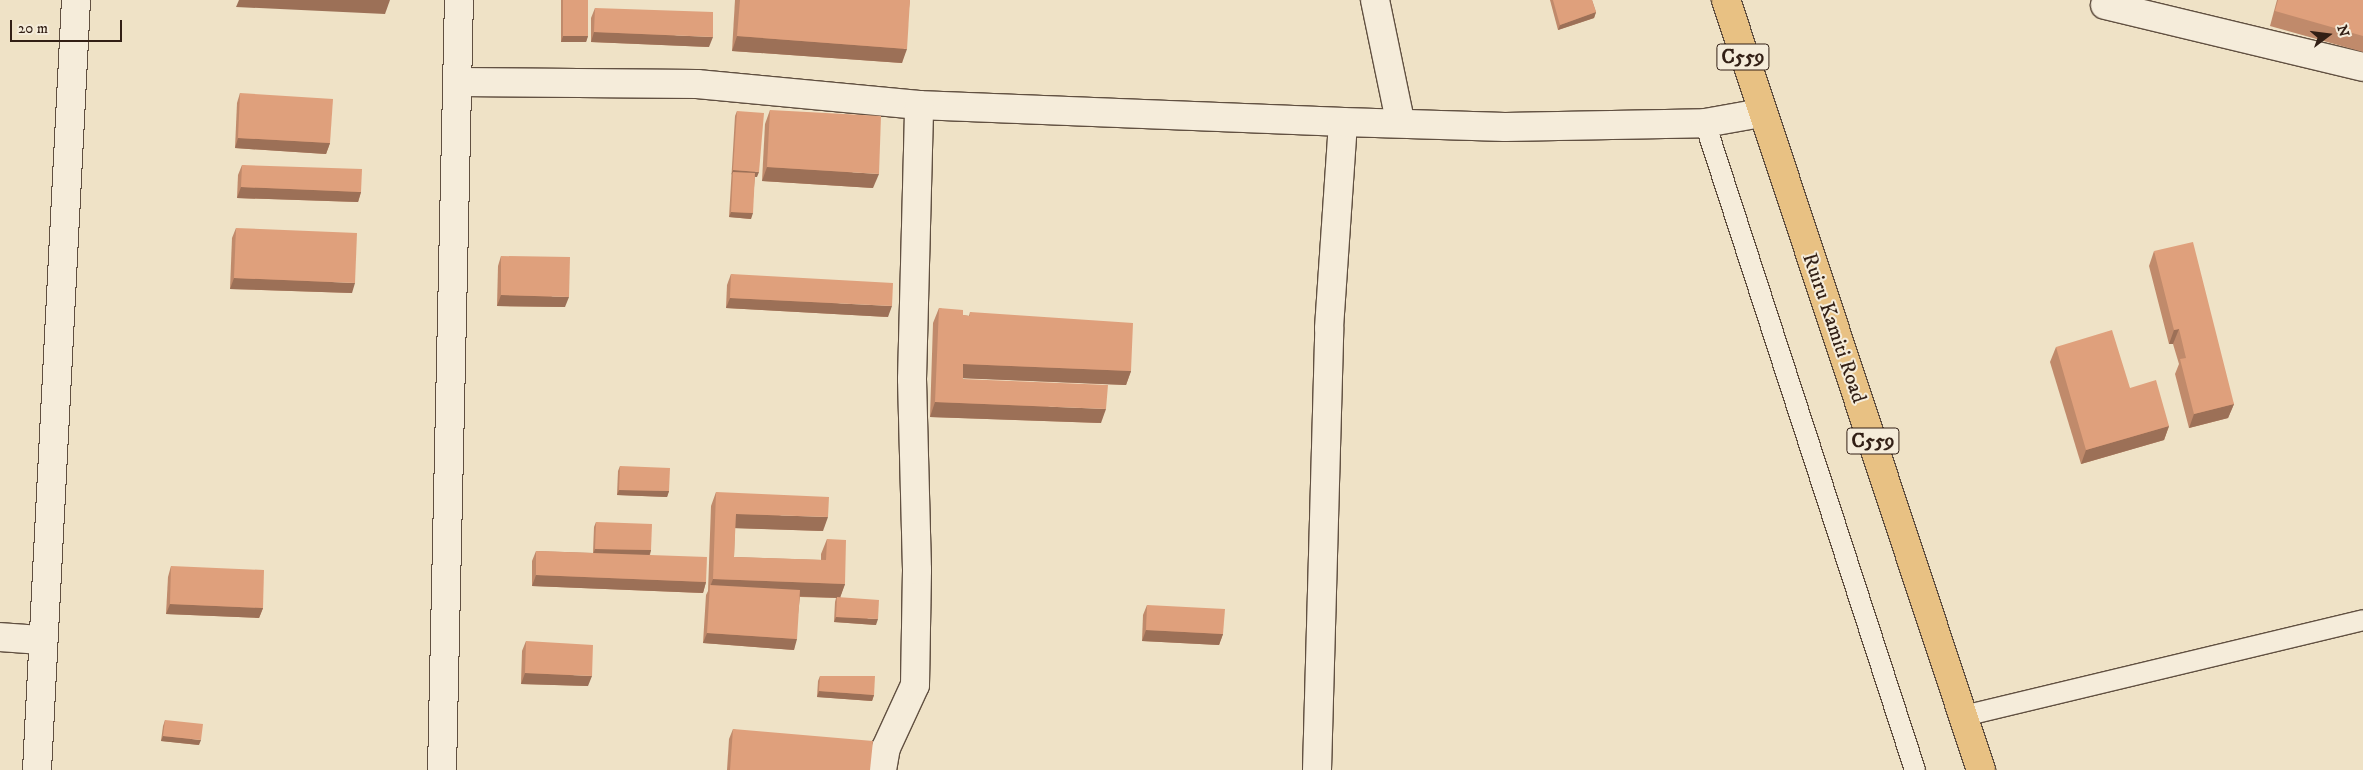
<!DOCTYPE html>
<style>
body{margin:0}
#map{position:relative;width:2363px;height:770px;overflow:hidden;background:#efe2c6;font-family:"IM FELL DW Pica",serif}
div>[style]{position:absolute}
.roads{filter:drop-shadow(1px 0 #615041) drop-shadow(-1px 0 #615041) drop-shadow(0 1px #615041) drop-shadow(0 -1px #615041)}
.lane>*{height:20px;margin:-10px;padding:0 10px;transform-origin:10px;border-radius:10px;background:#f5ecda}
.street>*{height:28px;margin:-14px;padding:0 14px;transform-origin:14px;border-radius:14px;background:#f5ecda}
.primary>*{height:28px;margin:-14px;padding:0 14px;transform-origin:14px;border-radius:14px;background:#e8c183}
.wall>*{inset:0;background:#c08a6b}
.shaded-wall>*{inset:0;background:#9c7057}
.building>*{inset:0;background:#dfa07c}
span{translate:-50% -50%;white-space:nowrap;text-align:center;line-height:1.15;-webkit-text-stroke:4px #f5ecda;paint-order:stroke}
.shield-label span{padding:1px 4px;background:#f5ecda;border:1px solid;border-radius:4px;-webkit-text-stroke-width:0}
.shield-label{font-size:20px;color:#321f15;font-weight:700}
.street-label{font-size:21px;color:#321f15}
.north{position:absolute;left:2303px;top:10px;width:50px;height:50px;-webkit-text-stroke:4px #f5ecda;paint-order:stroke;rotate:75deg;font-size:14px;font-weight:700;line-height:20px;text-align:center;color:#321f15}
.north::after{content:'';display:block;margin:auto;width:18px;height:22px;background:#321f15;clip-path:polygon(50% 0,100% 100%,50% 72%,0 100%)}
.scale{position:absolute;left:10px;top:20px;width:112px;height:22px;box-sizing:border-box;border:2px solid #321f15;border-top:0;padding-left:6px;font-size:15px;line-height:18px;white-space:nowrap;color:#321f15;-webkit-text-stroke:4px #f5ecda;paint-order:stroke}
</style>
<div id="map">
<div class="roads">
<div class="lane">
<div style="left:1705px;top:123px;width:680px;rotate:72.02deg"></div>
<div style="left:1964px;top:716px;width:410px;rotate:-13.5deg"></div>
</div>
<div class="street">
<div style="left:1375px;top:0;width:124px;rotate:78.3deg"></div>
<div style="left:2105px;top:5px;width:265px;rotate:13.5deg"></div>
<div style="left:459px;top:82px;width:238px;rotate:0.5deg"></div>
<div style="left:697px;top:84px;width:223px;rotate:5.4deg"></div>
<div style="left:919px;top:105px;width:424px;rotate:2.3deg"></div>
<div style="left:0;top:637px;width:41px;rotate:4.2deg"></div>
<div style="left:37px;top:770px;width:771px;rotate:-87.1deg"></div>
<div style="left:442px;top:770px;width:770px;rotate:-88.74deg"></div>
<div style="left:882px;top:770px;width:22px;rotate:-80deg"></div>
<div style="left:886px;top:748px;width:69px;rotate:-65.3deg"></div>
<div style="left:915px;top:685px;width:115px;rotate:-89deg"></div>
<div style="left:917px;top:570px;width:191px;rotate:-91.5deg"></div>
<div style="left:912px;top:379px;width:274px;rotate:-88.5deg"></div>
<div style="left:1317px;top:770px;width:442px;rotate:-88.4deg"></div>
<div style="left:1329px;top:328px;width:206px;rotate:-86.1deg"></div>
<div style="left:1343px;top:122px;width:162px;rotate:1.8deg"></div>
<div style="left:1505px;top:127px;width:200px;rotate:-1.1deg"></div>
<div style="left:1705px;top:123px;width:57px;rotate:-10.1deg"></div>
</div>
<div class="primary">
<div style="left:1726px;top:0;width:811px;rotate:71.68deg"></div>
</div>
</div>
<div class="wall">
<div style="clip-path:polygon(561px 0,588px 0,588px 36px,586px 42px,561px 42px)"></div>
<div style="clip-path:polygon(735px 0,910px 0,902px 63px,732px 51px)"></div>
<div style="clip-path:polygon(1550px 0,1592px 0,1596px 12px,1594px 18px,1558px 30px)"></div>
<div style="clip-path:polygon(2277px 0,2363px 0,2363px 52px,2270px 26px)"></div>
<div style="clip-path:polygon(595px 8px,709px 47px,591px 42px,591px 18px)"></div>
<div style="clip-path:polygon(240px 93px,330px 143px,326px 154px,235px 148px,237px 103px)"></div>
<div style="clip-path:polygon(770px 110px,873px 188px,762px 181px,765px 124px)"></div>
<div style="clip-path:polygon(737px 111px,757px 177px,755px 177px,751px 219px,729px 217px,735px 116px)"></div>
<div style="clip-path:polygon(242px 165px,361px 192px,358px 202px,237px 198px,238px 175px)"></div>
<div style="clip-path:polygon(236px 228px,352px 293px,230px 289px,232px 238px)"></div>
<div style="clip-path:polygon(2154px 251px,2234px 404px,2228px 418px,2189px 428px,2175px 374px,2179px 364px,2173px 344px,2169px 344px,2149px 266px)"></div>
<div style="clip-path:polygon(501px 256px,565px 307px,497px 306px,498px 266px)"></div>
<div style="clip-path:polygon(731px 274px,888px 317px,726px 308px,727px 285px)"></div>
<div style="clip-path:polygon(939px 308px,963px 315px,969px 316px,970px 312px,1131px 371px,1126px 385px,963px 378px,963px 379px,1101px 423px,930px 417px,933px 323px)"></div>
<div style="clip-path:polygon(2056px 347px,2130px 388px,2169px 426px,2164px 440px,2081px 464px,2050px 362px)"></div>
<div style="clip-path:polygon(620px 466px,669px 491px,667px 497px,617px 495px,618px 471px)"></div>
<div style="clip-path:polygon(716px 492px,823px 531px,735px 528px,734px 557px,821px 560px,821px 554px,827px 539px,845px 584px,840px 597px,876px 625px,834px 622px,835px 602px,836px 598px,800px 597px,794px 650px,703px 643px,706px 595px,708px 591px,711px 506px)"></div>
<div style="clip-path:polygon(596px 522px,651px 550px,650px 555px,706px 582px,703px 593px,532px 586px,532px 561px,536px 551px,593px 553px,594px 527px)"></div>
<div style="clip-path:polygon(171px 566px,263px 608px,259px 618px,166px 614px,168px 577px)"></div>
<div style="clip-path:polygon(1147px 605px,1223px 634px,1219px 645px,1142px 641px,1143px 615px)"></div>
<div style="clip-path:polygon(526px 641px,588px 686px,521px 684px,522px 651px)"></div>
<div style="clip-path:polygon(820px 676px,874px 695px,872px 701px,817px 697px,818px 681px)"></div>
<div style="clip-path:polygon(165px 720px,199px 745px,161px 741px,163px 726px)"></div>
<div style="clip-path:polygon(733px 729px,870px 770px,727px 770px,729px 739px)"></div>
</div>
<div class="shaded-wall">
<div style="clip-path:polygon(239px 0,390px 0,385px 14px,236px 7px)"></div>
<div style="clip-path:polygon(1596px 12px,1594px 18px,1558px 30px,1560px 25px)"></div>
<div style="clip-path:polygon(594px 32px,713px 37px,709px 47px,591px 42px)"></div>
<div style="clip-path:polygon(563px 36px,588px 36px,586px 42px,561px 42px)"></div>
<div style="clip-path:polygon(737px 36px,907px 49px,902px 63px,732px 51px)"></div>
<div style="clip-path:polygon(238px 138px,330px 143px,326px 154px,235px 148px)"></div>
<div style="clip-path:polygon(767px 167px,879px 174px,873px 188px,762px 181px)"></div>
<div style="clip-path:polygon(733px 170px,759px 172px,757px 177px,733px 175px,733px 172px,731px 175px)"></div>
<div style="clip-path:polygon(241px 187px,361px 192px,358px 202px,237px 198px)"></div>
<div style="clip-path:polygon(731px 212px,753px 213px,751px 219px,729px 217px)"></div>
<div style="clip-path:polygon(234px 278px,355px 283px,352px 293px,230px 289px)"></div>
<div style="clip-path:polygon(501px 295px,569px 297px,565px 307px,497px 306px)"></div>
<div style="clip-path:polygon(730px 298px,892px 306px,888px 317px,726px 308px)"></div>
<div style="clip-path:polygon(2179px 329px,2173px 344px,2169px 344px,2174px 330px)"></div>
<div style="clip-path:polygon(963px 364px,1131px 371px,1126px 385px,958px 378px)"></div>
<div style="clip-path:polygon(935px 402px,1106px 409px,1101px 423px,930px 417px)"></div>
<div style="clip-path:polygon(2234px 404px,2228px 418px,2189px 428px,2194px 414px)"></div>
<div style="clip-path:polygon(2169px 426px,2164px 440px,2081px 464px,2086px 450px)"></div>
<div style="clip-path:polygon(619px 490px,669px 491px,667px 497px,617px 495px)"></div>
<div style="clip-path:polygon(736px 514px,828px 517px,823px 531px,731px 528px)"></div>
<div style="clip-path:polygon(595px 549px,651px 550px,649px 556px,593px 554px)"></div>
<div style="clip-path:polygon(536px 575px,706px 582px,703px 593px,532px 586px)"></div>
<div style="clip-path:polygon(713px 579px,845px 584px,840px 598px,710px 593px,710px 587px)"></div>
<div style="clip-path:polygon(170px 604px,263px 608px,259px 618px,166px 614px)"></div>
<div style="clip-path:polygon(836px 617px,878px 619px,876px 625px,834px 622px)"></div>
<div style="clip-path:polygon(1146px 630px,1223px 634px,1219px 645px,1142px 641px)"></div>
<div style="clip-path:polygon(707px 633px,797px 639px,794px 650px,703px 643px)"></div>
<div style="clip-path:polygon(525px 673px,592px 676px,588px 686px,521px 684px)"></div>
<div style="clip-path:polygon(819px 691px,874px 695px,872px 701px,817px 697px)"></div>
<div style="clip-path:polygon(163px 736px,201px 740px,199px 745px,161px 741px)"></div>
</div>
<div class="building">
<div style="clip-path:polygon(563px 0,588px 0,588px 36px,563px 36px)"></div>
<div style="clip-path:polygon(740px 0,910px 0,907px 49px,737px 36px)"></div>
<div style="clip-path:polygon(1553px 0,1592px 0,1596px 12px,1560px 25px)"></div>
<div style="clip-path:polygon(2278px 0,2363px 0,2363px 36px,2275px 11px)"></div>
<div style="clip-path:polygon(595px 8px,713px 12px,713px 37px,594px 32px)"></div>
<div style="clip-path:polygon(240px 93px,333px 99px,330px 143px,238px 138px)"></div>
<div style="clip-path:polygon(770px 110px,881px 116px,879px 174px,767px 167px)"></div>
<div style="clip-path:polygon(737px 111px,764px 113px,759px 172px,733px 170px)"></div>
<div style="clip-path:polygon(242px 165px,362px 169px,361px 192px,241px 187px)"></div>
<div style="clip-path:polygon(733px 172px,755px 173px,753px 213px,731px 212px)"></div>
<div style="clip-path:polygon(236px 228px,357px 233px,355px 283px,234px 278px)"></div>
<div style="clip-path:polygon(2193px 242px,2234px 404px,2194px 414px,2180px 359px,2186px 358px,2179px 329px,2174px 330px,2154px 251px)"></div>
<div style="clip-path:polygon(501px 256px,570px 257px,569px 297px,501px 295px)"></div>
<div style="clip-path:polygon(731px 274px,893px 283px,892px 306px,730px 298px)"></div>
<div style="clip-path:polygon(939px 308px,963px 310px,963px 315px,970px 316px,970px 312px,1133px 323px,1131px 371px,963px 364px,963px 379px,1108px 385px,1106px 409px,935px 402px)"></div>
<div style="clip-path:polygon(2112px 330px,2130px 388px,2156px 380px,2169px 426px,2086px 450px,2056px 347px)"></div>
<div style="clip-path:polygon(620px 466px,670px 468px,669px 491px,619px 490px)"></div>
<div style="clip-path:polygon(716px 492px,829px 497px,828px 517px,736px 514px,734px 557px,826px 560px,827px 539px,846px 540px,845px 584px,713px 579px)"></div>
<div style="clip-path:polygon(596px 522px,652px 524px,651px 550px,595px 549px)"></div>
<div style="clip-path:polygon(536px 551px,707px 557px,706px 582px,536px 575px)"></div>
<div style="clip-path:polygon(171px 566px,264px 570px,263px 608px,170px 604px)"></div>
<div style="clip-path:polygon(710px 585px,800px 590px,797px 639px,707px 633px)"></div>
<div style="clip-path:polygon(837px 597px,879px 600px,878px 619px,836px 617px)"></div>
<div style="clip-path:polygon(1147px 605px,1225px 609px,1223px 634px,1146px 630px)"></div>
<div style="clip-path:polygon(526px 641px,593px 645px,592px 676px,525px 673px)"></div>
<div style="clip-path:polygon(820px 676px,875px 676px,874px 695px,819px 691px)"></div>
<div style="clip-path:polygon(165px 720px,203px 724px,201px 740px,163px 736px)"></div>
<div style="clip-path:polygon(733px 729px,873px 741px,870px 770px,730px 770px)"></div>
</div>
<div class="shield-label">
<span style="left:1743px;top:57px">C559</span>
<span style="left:1873px;top:441px">C559</span>
</div>
<div class="street-label">
<span style="left:1834px;top:328px;rotate:71deg">Ruiru Kamiti Road</span>
</div>
<div class="north">N</div>
<div class="scale">20 m</div>
</div>
